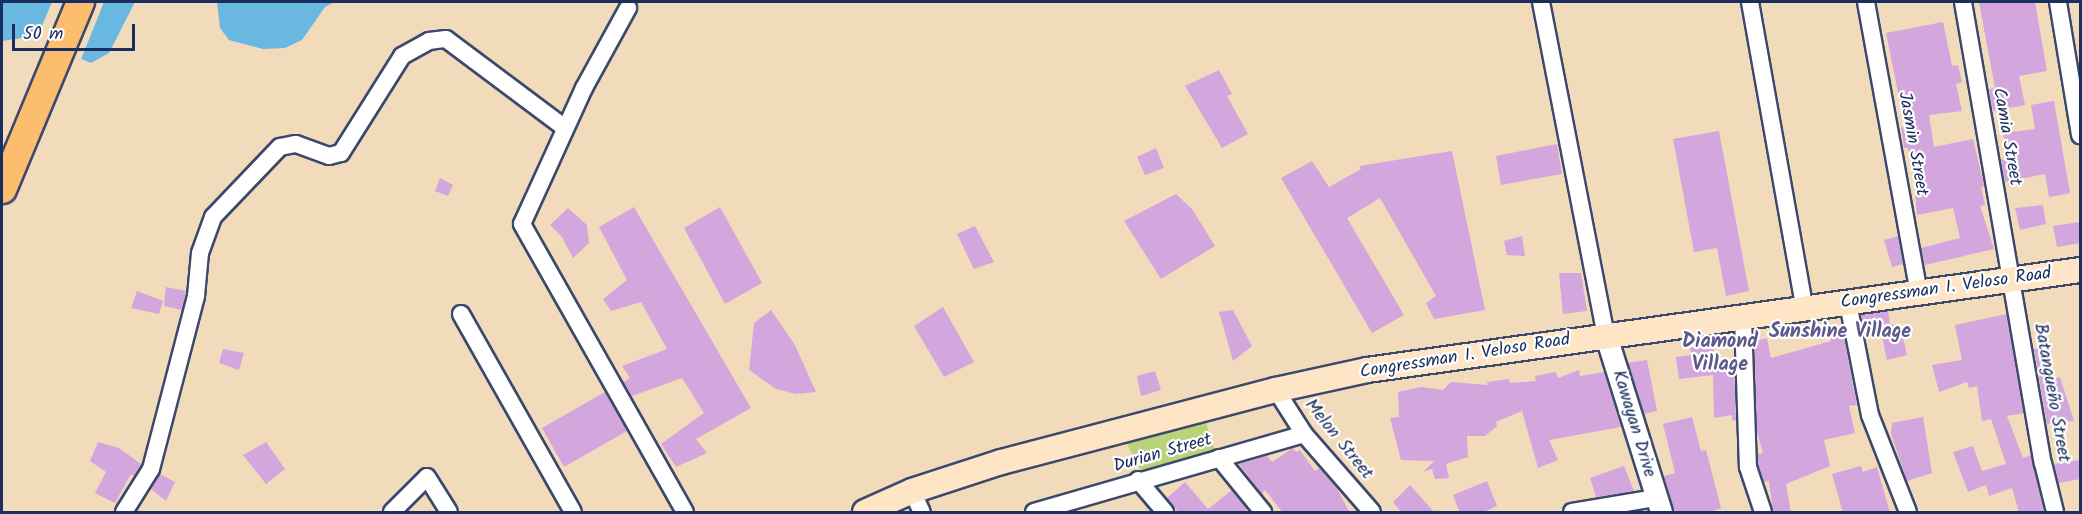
<!DOCTYPE html>
<meta charset="utf-8">
<style>
body{margin:0}
#map{position:relative;width:2082px;height:514px;overflow:hidden;background:#f1dbbb;font-family:Kalam,sans-serif}
div>[style]{position:absolute}
.green>*{inset:0;background:#bbd378}
.water>*{inset:0;background:#68b8e2}
.pier>*{inset:0;background:#f1dbbb}
.building>*{inset:0;background:#d4a6de}
.roads{filter:drop-shadow(2px 0 #3b496c) drop-shadow(-2px 0 #3b496c) drop-shadow(0 2px #3b496c) drop-shadow(0 -2px #3b496c)}
.minor>*{height:16px;margin:-8px;padding:0 8px;transform-origin:8px;border-radius:8px;background:#fff}
.tertiary>*{height:21px;margin:-10.5px;padding:0 10.5px;transform-origin:10.5px;border-radius:10.5px;background:#fff}
.secondary>*{height:24px;margin:-12px;padding:0 12px;transform-origin:12px;border-radius:12px;background:#fee5c5}
.primary>*{height:27px;margin:-13.5px;padding:0 13.5px;transform-origin:13.5px;border-radius:13.5px;background:#fcbd6f}
span{translate:-50% -50%;white-space:nowrap;text-align:center;line-height:1.15;-webkit-text-stroke:4.5px #fff;paint-order:stroke}
.street-label{font-size:18px;color:#1b2f5e}
.neighbourhood-label{font-size:20px;color:#5c598b;font-weight:700}
.frame{position:absolute;inset:0;border:3px solid #1b2f5e;pointer-events:none}
.scale{position:absolute;left:12px;top:24px;width:123px;height:27px;box-sizing:border-box;border:3px solid #1b2f5e;border-top:0;padding-left:8px;font-size:18px;line-height:21px;white-space:nowrap;color:#1b2f5e;-webkit-text-stroke:4px #fff;paint-order:stroke}
</style>
<div id="map">
<div class="green">
<div style="clip-path:polygon(1205px 419px,1215px 452px,1141px 471px,1126px 442px)"></div>
</div>
<div class="water">
<div style="clip-path:polygon(2px 2px,135px 2px,109px 53px,91px 63px,29px 37px,2px 41px)"></div>
<div style="clip-path:polygon(217px 2px,334px 2px,325px 7px,302px 40px,285px 48px,263px 49px,229px 40px,220px 28px)"></div>
</div>
<div class="pier">
<div style="clip-path:polygon(52px 2px,104px 2px,80px 62px,35px 42px)"></div>
</div>
<div class="building">
<div style="clip-path:polygon(1979px 2px,2035px 2px,2047px 71px,2019px 76px,2025px 105px,1993px 111px,1989px 89px,1995px 88px)"></div>
<div style="clip-path:polygon(1943px 22px,1952px 66px,1958px 65px,1962px 82px,1956px 84px,1962px 111px,1929px 115px,1934px 147px,1973px 139px,1984px 186px,1981px 187px,1985px 205px,1980px 206px,1994px 249px,1925px 265px,1921px 248px,1960px 238px,1953px 208px,1917px 215px,1913px 168px,1908px 148px,1904px 148px,1901px 127px,1905px 127px,1886px 33px)"></div>
<div style="clip-path:polygon(1219px 70px,1232px 94px,1227px 96px,1248px 134px,1222px 148px,1185px 86px)"></div>
<div style="clip-path:polygon(2054px 101px,2070px 193px,2049px 197px,2045px 174px,2005px 182px,2001px 160px,2008px 159px,2003px 133px,2035px 129px,2031px 105px)"></div>
<div style="clip-path:polygon(1719px 131px,1749px 291px,1726px 296px,1717px 248px,1694px 252px,1673px 139px)"></div>
<div style="clip-path:polygon(1557px 144px,1562px 174px,1501px 185px,1496px 156px)"></div>
<div style="clip-path:polygon(1156px 148px,1164px 168px,1145px 175px,1137px 157px)"></div>
<div style="clip-path:polygon(1452px 151px,1485px 310px,1434px 319px,1426px 303px,1436px 296px,1380px 198px,1347px 218px,1404px 315px,1372px 333px,1281px 178px,1312px 161px,1329px 187px,1361px 169px,1359px 166px)"></div>
<div style="clip-path:polygon(440px 178px,453px 185px,448px 196px,435px 191px)"></div>
<div style="clip-path:polygon(1176px 194px,1192px 209px,1215px 246px,1161px 279px,1124px 221px)"></div>
<div style="clip-path:polygon(2043px 205px,2046px 224px,2020px 230px,2015px 208px)"></div>
<div style="clip-path:polygon(634px 207px,751px 408px,696px 439px,707px 453px,676px 467px,661px 444px,704px 413px,682px 378px,632px 396px,623px 382px,630px 378px,622px 366px,667px 349px,641px 302px,611px 311px,603px 299px,627px 280px,599px 227px)"></div>
<div style="clip-path:polygon(720px 207px,762px 283px,725px 304px,684px 228px)"></div>
<div style="clip-path:polygon(568px 208px,587px 225px,589px 243px,573px 258px,562px 237px,550px 225px)"></div>
<div style="clip-path:polygon(2080px 222px,2080px 243px,2057px 247px,2053px 226px)"></div>
<div style="clip-path:polygon(975px 226px,994px 262px,974px 269px,957px 234px)"></div>
<div style="clip-path:polygon(1522px 236px,1525px 256px,1507px 255px,1504px 241px)"></div>
<div style="clip-path:polygon(1898px 236px,1903px 264px,1892px 267px,1884px 240px)"></div>
<div style="clip-path:polygon(1559px 273px,1581px 273px,1587px 311px,1563px 314px)"></div>
<div style="clip-path:polygon(166px 287px,186px 291px,182px 310px,164px 306px)"></div>
<div style="clip-path:polygon(137px 291px,163px 301px,159px 314px,131px 308px)"></div>
<div style="clip-path:polygon(943px 307px,974px 362px,944px 377px,914px 326px)"></div>
<div style="clip-path:polygon(771px 310px,795px 345px,816px 392px,796px 394px,776px 389px,749px 370px,754px 323px)"></div>
<div style="clip-path:polygon(1233px 310px,1252px 346px,1233px 361px,1219px 312px)"></div>
<div style="clip-path:polygon(1888px 311px,1890px 325px,1900px 324px,1907px 355px,1887px 360px,1880px 327px,1864px 329px,1861px 315px)"></div>
<div style="clip-path:polygon(2007px 314px,2024px 413px,2007px 416px,2023px 458px,2031px 455px,2044px 513px,2019px 513px,2012px 488px,1989px 496px,1986px 485px,1968px 492px,1953px 452px,1973px 446px,1982px 471px,2006px 464px,1991px 419px,1982px 421px,1977px 386px,1969px 388px,1967px 382px,1939px 392px,1932px 365px,1962px 360px,1955px 325px)"></div>
<div style="clip-path:polygon(1842px 328px,1857px 405px,1849px 406px,1855px 433px,1824px 440px,1830px 466px,1786px 484px,1791px 513px,1773px 513px,1769px 481px,1764px 482px,1758px 465px,1758px 454px,1763px 453px,1757px 432px,1754px 341px,1767px 338px,1771px 358px,1831px 341px,1828px 332px)"></div>
<div style="clip-path:polygon(1713px 345px,1716px 368px,1734px 365px,1736px 421px,1732px 420px,1732px 415px,1714px 418px,1713px 375px,1679px 379px,1676px 357px,1692px 355px,1690px 348px)"></div>
<div style="clip-path:polygon(2044px 348px,2047px 380px,2060px 377px,2074px 421px,2047px 424px,2034px 349px)"></div>
<div style="clip-path:polygon(223px 349px,244px 353px,239px 370px,219px 363px)"></div>
<div style="clip-path:polygon(1647px 360px,1657px 411px,1644px 414px,1628px 363px)"></div>
<div style="clip-path:polygon(1579px 370px,1580px 376px,1604px 372px,1621px 427px,1549px 440px,1558px 460px,1538px 468px,1522px 411px,1496px 422px,1497px 426px,1485px 436px,1467px 436px,1468px 457px,1446px 464px,1449px 478px,1435px 479px,1432px 469px,1423px 472px,1434px 461px,1401px 460px,1390px 418px,1399px 417px,1398px 392px,1421px 387px,1443px 390px,1451px 382px,1488px 385px,1487px 382px,1509px 379px,1510px 383px,1536px 381px,1535px 376px,1556px 372px,1558px 378px)"></div>
<div style="clip-path:polygon(1155px 371px,1161px 390px,1141px 396px,1137px 376px)"></div>
<div style="clip-path:polygon(605px 392px,627px 431px,564px 467px,542px 428px)"></div>
<div style="clip-path:polygon(1692px 417px,1701px 451px,1706px 450px,1721px 508px,1708px 513px,1675px 513px,1664px 476px,1675px 473px,1663px 424px)"></div>
<div style="clip-path:polygon(1923px 417px,1932px 473px,1907px 481px,1891px 434px,1892px 423px)"></div>
<div style="clip-path:polygon(98px 442px,119px 448px,141px 464px,134px 476px,131px 474px,115px 503px,95px 493px,106px 472px,90px 461px)"></div>
<div style="clip-path:polygon(266px 442px,285px 469px,266px 484px,243px 455px)"></div>
<div style="clip-path:polygon(1293px 448px,1296px 452px,1300px 450px,1315px 471px,1319px 468px,1336px 487px,1350px 513px,1283px 513px,1265px 490px,1262px 494px,1239px 464px,1267px 456px,1272px 462px)"></div>
<div style="clip-path:polygon(2080px 460px,2080px 479px,2059px 483px,2054px 464px)"></div>
<div style="clip-path:polygon(1624px 466px,1634px 491px,1596px 497px,1590px 478px)"></div>
<div style="clip-path:polygon(1861px 466px,1863px 472px,1877px 467px,1890px 513px,1843px 513px,1832px 474px)"></div>
<div style="clip-path:polygon(160px 474px,175px 482px,166px 501px,151px 489px)"></div>
<div style="clip-path:polygon(1487px 481px,1497px 506px,1481px 513px,1460px 513px,1453px 495px)"></div>
<div style="clip-path:polygon(1185px 482px,1208px 509px,1232px 490px,1247px 509px,1243px 513px,1179px 513px,1167px 498px)"></div>
<div style="clip-path:polygon(1410px 485px,1435px 513px,1402px 513px,1393px 502px)"></div>
</div>
<div class="roads">
<div class="minor">
<div style="left:1541px;top:2px;width:340px;rotate:79deg"></div>
<div style="left:1750px;top:2px;width:313px;rotate:79.9deg"></div>
<div style="left:1866px;top:2px;width:296px;rotate:79.7deg"></div>
<div style="left:1963px;top:2px;width:468px;rotate:80.2deg"></div>
<div style="left:2043px;top:463px;width:50px;rotate:76.2deg"></div>
<div style="left:2058px;top:2px;width:135px;rotate:80.6deg"></div>
<div style="left:628px;top:8px;width:91px;rotate:118.8deg"></div>
<div style="left:584px;top:88px;width:149px;rotate:114.5deg"></div>
<div style="left:522px;top:224px;width:331px;rotate:60.5deg"></div>
<div style="left:1848px;top:303px;width:114px;rotate:78.9deg"></div>
<div style="left:1870px;top:415px;width:104px;rotate:68.6deg"></div>
<div style="left:461px;top:314px;width:227px;rotate:60.5deg"></div>
<div style="left:1743px;top:318px;width:149px;rotate:88.1deg"></div>
<div style="left:1748px;top:467px;width:47px;rotate:71.6deg"></div>
<div style="left:1276px;top:390px;width:52px;rotate:57.5deg"></div>
<div style="left:1304px;top:434px;width:103px;rotate:48.9deg"></div>
<div style="left:1219px;top:458px;width:70px;rotate:50.8deg"></div>
<div style="left:1138px;top:480px;width:42px;rotate:49.8deg"></div>
<div style="left:912px;top:491px;width:23px;rotate:65deg"></div>
<div style="left:124px;top:512px;width:51px;rotate:-57.9deg"></div>
<div style="left:151px;top:469px;width:179px;rotate:-75.4deg"></div>
<div style="left:196px;top:296px;width:43px;rotate:-84.7deg"></div>
<div style="left:200px;top:253px;width:38px;rotate:-70deg"></div>
<div style="left:213px;top:217px;width:97px;rotate:-46.3deg"></div>
<div style="left:280px;top:147px;width:16px;rotate:-11deg"></div>
<div style="left:296px;top:144px;width:35px;rotate:20deg"></div>
<div style="left:329px;top:156px;width:12px;rotate:-14deg"></div>
<div style="left:341px;top:153px;width:115px;rotate:-57.8deg"></div>
<div style="left:402px;top:56px;width:31px;rotate:-29deg"></div>
<div style="left:429px;top:41px;width:17px;rotate:-7deg"></div>
<div style="left:446px;top:39px;width:149px;rotate:36.8deg"></div>
<div style="left:392px;top:512px;width:49px;rotate:-45deg"></div>
<div style="left:427px;top:477px;width:41px;rotate:57.8deg"></div>
<div style="left:1034px;top:512px;width:281px;rotate:-16.1deg"></div>
<div style="left:1572px;top:512px;width:85px;rotate:-9.5deg"></div>
</div>
<div class="tertiary">
<div style="left:1606px;top:336px;width:184px;rotate:72.6deg"></div>
</div>
<div class="secondary">
<div style="left:865px;top:512px;width:51px;rotate:-24.1deg"></div>
<div style="left:912px;top:491px;width:94px;rotate:-18deg"></div>
<div style="left:1001px;top:462px;width:284px;rotate:-14.7deg"></div>
<div style="left:1276px;top:390px;width:93px;rotate:-12.4deg"></div>
<div style="left:1367px;top:370px;width:720px;rotate:-7.98deg"></div>
</div>
<div class="primary">
<div style="left:2px;top:189px;width:203px;rotate:-67.4deg"></div>
</div>
</div>
<div class="street-label">
<span style="left:2006px;top:137px;rotate:80deg">Camia Street</span>
<span style="left:1912px;top:144px;rotate:80deg">Jasmin Street</span>
<span style="left:1946px;top:289px;rotate:-8deg">Congressman I. Veloso Road</span>
<span style="left:1465px;top:357px;rotate:-9deg">Congressman I. Veloso Road</span>
<span style="left:2051px;top:393px;rotate:80deg">Batangueño Street</span>
<span style="left:1633px;top:424px;rotate:73deg">Kawayan Drive</span>
<span style="left:1338px;top:440px;rotate:51deg">Melon Street</span>
<span style="left:1163px;top:454px;rotate:-16deg">Durian Street</span>
</div>
<div class="neighbourhood-label">
<span style="left:1840px;top:332px">Sunshine Village</span>
<span style="left:1720px;top:354px">Diamond<br>Village</span>
</div>
<div class="frame"></div>
<div class="scale">50 m</div>
</div>
